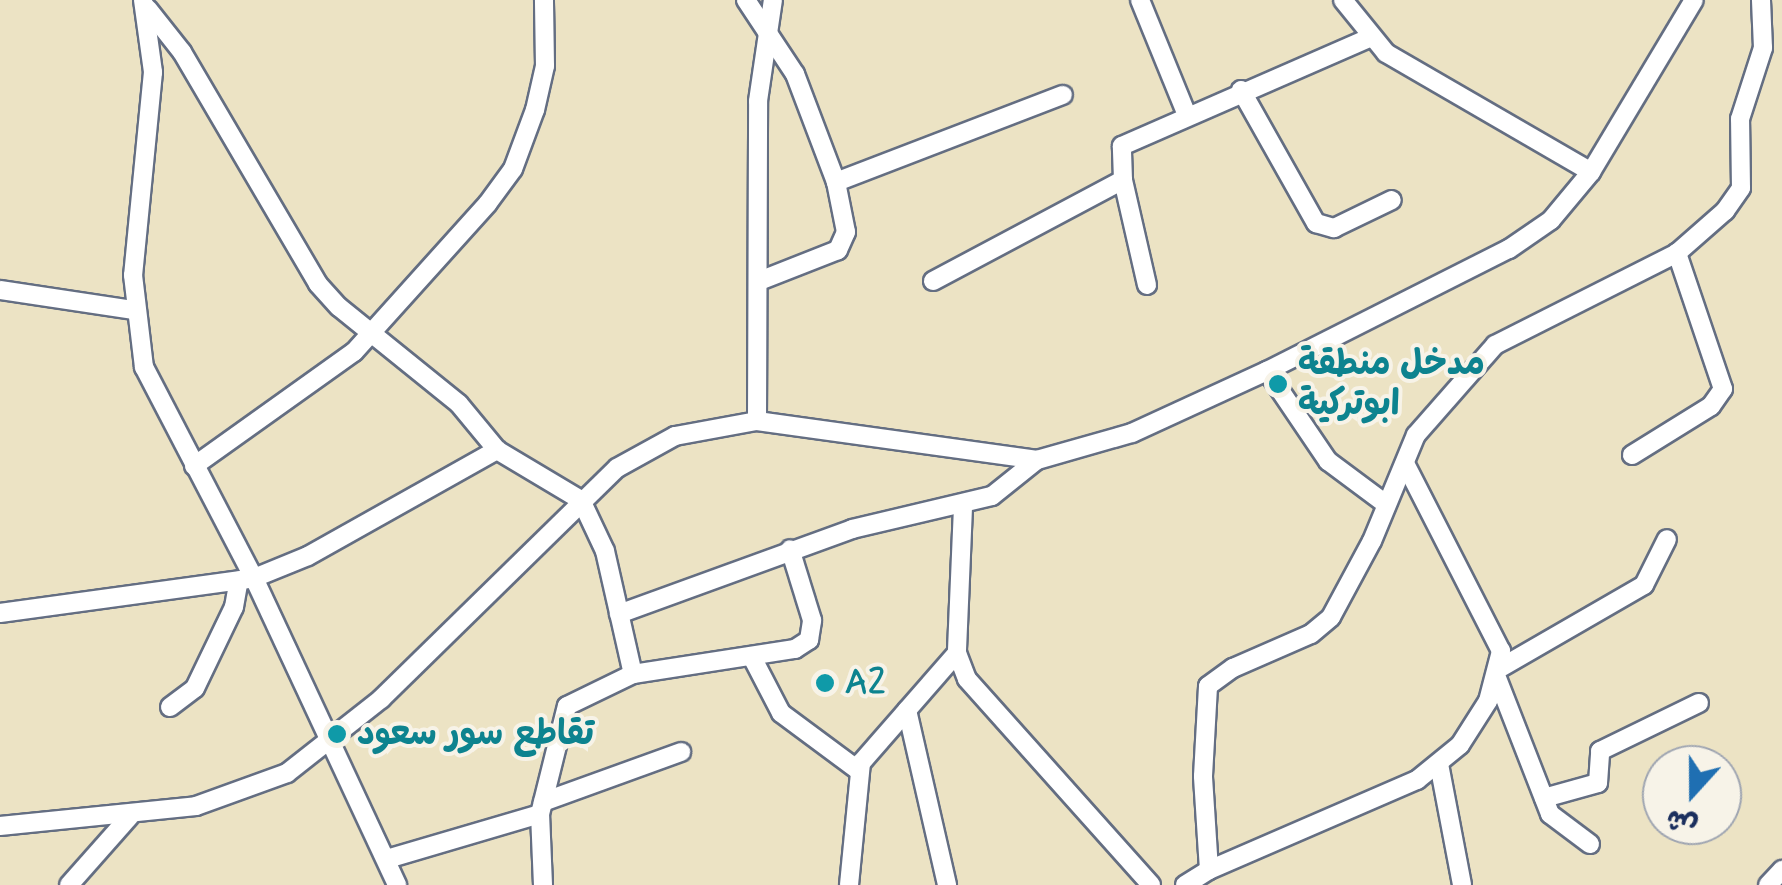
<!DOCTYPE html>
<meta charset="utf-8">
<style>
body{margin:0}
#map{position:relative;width:1782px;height:885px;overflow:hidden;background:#ece3c4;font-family:Mynerve,"Playpen Sans Arabic",sans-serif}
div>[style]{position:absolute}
.roads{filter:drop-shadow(2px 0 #646e82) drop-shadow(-2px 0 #646e82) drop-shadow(0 2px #646e82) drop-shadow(0 -2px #646e82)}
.minor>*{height:18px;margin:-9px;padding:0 9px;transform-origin:9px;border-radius:9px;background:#fff}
.dots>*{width:28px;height:28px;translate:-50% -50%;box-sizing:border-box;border:5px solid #f7f3e8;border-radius:50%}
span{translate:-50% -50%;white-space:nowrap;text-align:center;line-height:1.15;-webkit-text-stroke:8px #f7f3e8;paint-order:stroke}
.culture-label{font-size:35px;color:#0d838f;font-weight:700}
.left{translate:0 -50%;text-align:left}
.north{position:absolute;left:1642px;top:745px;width:100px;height:100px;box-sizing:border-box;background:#f7f3e8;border:2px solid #9fa5b1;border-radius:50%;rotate:201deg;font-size:28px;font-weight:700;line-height:40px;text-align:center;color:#1b2f5e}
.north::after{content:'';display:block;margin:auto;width:35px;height:45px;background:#1f6fb2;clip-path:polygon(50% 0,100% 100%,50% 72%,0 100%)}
</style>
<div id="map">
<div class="roads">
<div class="minor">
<div style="left:143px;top:0;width:73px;rotate:82.1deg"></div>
<div style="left:153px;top:72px;width:204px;rotate:95.6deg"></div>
<div style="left:133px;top:275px;width:93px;rotate:83.2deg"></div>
<div style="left:144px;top:367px;width:238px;rotate:62.5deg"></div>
<div style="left:254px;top:578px;width:339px;rotate:65deg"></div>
<div style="left:746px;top:0;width:89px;rotate:56.5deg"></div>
<div style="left:795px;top:74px;width:116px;rotate:69.2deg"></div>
<div style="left:836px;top:182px;width:51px;rotate:78.7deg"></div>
<div style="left:846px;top:232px;width:20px;rotate:114deg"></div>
<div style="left:838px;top:250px;width:85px;rotate:158.6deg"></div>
<div style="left:1140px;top:0;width:124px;rotate:67.8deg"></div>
<div style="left:1343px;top:0;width:68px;rotate:50.9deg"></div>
<div style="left:1386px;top:53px;width:237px;rotate:30.1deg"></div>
<div style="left:148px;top:9px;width:55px;rotate:51.7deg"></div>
<div style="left:182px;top:52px;width:269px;rotate:59.6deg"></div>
<div style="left:318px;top:284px;width:31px;rotate:48deg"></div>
<div style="left:339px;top:307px;width:154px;rotate:38.9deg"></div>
<div style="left:459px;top:404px;width:60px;rotate:50.4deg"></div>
<div style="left:497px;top:450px;width:98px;rotate:30.8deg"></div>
<div style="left:581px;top:500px;width:56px;rotate:64.8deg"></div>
<div style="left:605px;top:551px;width:126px;rotate:77.2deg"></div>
<div style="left:1241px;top:90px;width:153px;rotate:60.6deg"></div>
<div style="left:1316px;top:223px;width:19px;rotate:16deg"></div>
<div style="left:1334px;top:228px;width:64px;rotate:-25.8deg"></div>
<div style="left:836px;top:182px;width:243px;rotate:-21deg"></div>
<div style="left:933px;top:281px;width:215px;rotate:-28deg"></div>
<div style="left:1147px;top:285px;width:108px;rotate:-102.9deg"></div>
<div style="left:1123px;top:180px;width:34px;rotate:-92deg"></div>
<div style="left:1122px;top:146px;width:270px;rotate:-23.6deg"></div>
<div style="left:0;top:290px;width:135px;rotate:8.5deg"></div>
<div style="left:1267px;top:371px;width:109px;rotate:55.9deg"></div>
<div style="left:1328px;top:461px;width:72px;rotate:36.6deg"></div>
<div style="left:757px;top:421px;width:320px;rotate:-89.8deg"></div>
<div style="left:758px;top:101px;width:102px;rotate:-81.6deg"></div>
<div style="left:1632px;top:455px;width:93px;rotate:-31.8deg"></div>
<div style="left:1711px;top:406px;width:21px;rotate:-55deg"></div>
<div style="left:1723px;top:389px;width:144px;rotate:-108.7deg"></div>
<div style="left:194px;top:466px;width:196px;rotate:-35.5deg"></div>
<div style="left:354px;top:352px;width:200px;rotate:-48deg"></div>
<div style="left:488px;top:203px;width:42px;rotate:-53.7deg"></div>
<div style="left:513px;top:169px;width:63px;rotate:-69.6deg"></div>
<div style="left:535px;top:110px;width:45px;rotate:-77.2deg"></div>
<div style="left:545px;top:66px;width:66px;rotate:-90.9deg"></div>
<div style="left:963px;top:507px;width:146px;rotate:92.4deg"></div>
<div style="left:957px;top:653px;width:28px;rotate:69deg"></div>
<div style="left:967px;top:679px;width:276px;rotate:48.2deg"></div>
<div style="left:0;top:613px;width:256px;rotate:-7.8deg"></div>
<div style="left:254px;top:578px;width:58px;rotate:-22.2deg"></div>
<div style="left:308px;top:556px;width:217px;rotate:-29.3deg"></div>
<div style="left:619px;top:614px;width:248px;rotate:-20deg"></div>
<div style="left:852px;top:529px;width:144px;rotate:-13.3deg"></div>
<div style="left:992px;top:496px;width:58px;rotate:-38.7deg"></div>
<div style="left:752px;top:657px;width:63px;rotate:62.6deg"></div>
<div style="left:781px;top:713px;width:97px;rotate:36.6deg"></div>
<div style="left:1502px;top:667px;width:164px;rotate:-30deg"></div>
<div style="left:1644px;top:585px;width:51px;rotate:-63.4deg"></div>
<div style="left:1497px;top:678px;width:146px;rotate:68.7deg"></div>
<div style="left:1550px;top:814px;width:50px;rotate:36.9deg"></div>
<div style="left:170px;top:707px;width:31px;rotate:-37deg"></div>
<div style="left:195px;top:688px;width:90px;rotate:-64.3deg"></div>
<div style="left:234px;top:607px;width:27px;rotate:-80deg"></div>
<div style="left:907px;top:710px;width:180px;rotate:77.1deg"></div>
<div style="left:1439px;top:764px;width:123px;rotate:79.2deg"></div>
<div style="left:1544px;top:798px;width:56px;rotate:-15.5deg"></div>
<div style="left:1598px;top:783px;width:32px;rotate:-86deg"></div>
<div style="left:1600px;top:751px;width:110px;rotate:-25.9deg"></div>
<div style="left:543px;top:802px;width:147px;rotate:-19.9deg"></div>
<div style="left:0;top:826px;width:197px;rotate:-5.8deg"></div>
<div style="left:196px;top:806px;width:97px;rotate:-19.9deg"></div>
<div style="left:287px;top:773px;width:120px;rotate:-38.2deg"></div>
<div style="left:381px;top:699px;width:330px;rotate:-44.4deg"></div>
<div style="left:617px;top:468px;width:66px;rotate:-28.9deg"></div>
<div style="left:675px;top:436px;width:83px;rotate:-10.4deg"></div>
<div style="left:757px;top:421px;width:283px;rotate:7.9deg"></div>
<div style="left:1037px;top:460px;width:99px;rotate:-15.9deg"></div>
<div style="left:1132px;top:433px;width:149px;rotate:-24.7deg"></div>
<div style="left:1267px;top:371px;width:271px;rotate:-26.8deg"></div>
<div style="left:1509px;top:249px;width:51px;rotate:-34.6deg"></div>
<div style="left:1551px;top:220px;width:62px;rotate:-50.2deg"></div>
<div style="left:1591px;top:172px;width:200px;rotate:-59.1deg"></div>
<div style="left:387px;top:859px;width:159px;rotate:-16.4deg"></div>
<div style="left:1209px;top:870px;width:227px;rotate:-23.4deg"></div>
<div style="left:1417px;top:780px;width:55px;rotate:-39.1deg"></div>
<div style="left:1460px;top:745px;width:52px;rotate:-57.5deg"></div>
<div style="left:1488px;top:701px;width:52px;rotate:-75.4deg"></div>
<div style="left:1501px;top:651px;width:211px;rotate:-117.1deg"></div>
<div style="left:69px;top:885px;width:92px;rotate:-48.5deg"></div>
<div style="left:543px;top:885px;width:71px;rotate:-92.4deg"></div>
<div style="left:540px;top:814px;width:111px;rotate:-76deg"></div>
<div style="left:567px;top:706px;width:73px;rotate:-25.9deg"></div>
<div style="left:633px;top:674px;width:164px;rotate:-8.8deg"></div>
<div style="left:795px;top:649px;width:17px;rotate:-33deg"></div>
<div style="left:809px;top:640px;width:20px;rotate:-81deg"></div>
<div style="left:812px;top:620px;width:74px;rotate:-107.2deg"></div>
<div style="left:849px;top:885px;width:123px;rotate:-84.4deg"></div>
<div style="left:861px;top:763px;width:146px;rotate:-48.9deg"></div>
<div style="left:1185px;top:885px;width:28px;rotate:-32deg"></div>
<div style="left:1209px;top:870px;width:94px;rotate:-93.7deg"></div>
<div style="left:1203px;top:776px;width:90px;rotate:-86.8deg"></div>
<div style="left:1208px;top:686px;width:31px;rotate:-36deg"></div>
<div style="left:1233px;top:668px;width:85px;rotate:-23.6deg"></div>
<div style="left:1311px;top:634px;width:26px;rotate:-40deg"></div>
<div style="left:1331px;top:617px;width:86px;rotate:-61.7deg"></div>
<div style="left:1372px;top:541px;width:115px;rotate:-67.5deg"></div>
<div style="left:1416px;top:435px;width:120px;rotate:-48.7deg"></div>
<div style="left:1495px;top:345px;width:204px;rotate:-26.8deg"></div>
<div style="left:1677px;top:253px;width:64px;rotate:-41.2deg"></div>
<div style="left:1725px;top:211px;width:28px;rotate:-55deg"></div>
<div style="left:1741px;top:188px;width:69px;rotate:-90.8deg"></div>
<div style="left:1740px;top:119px;width:75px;rotate:-72.1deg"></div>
<div style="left:1763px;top:48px;width:48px;rotate:-92.4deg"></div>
<div style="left:1768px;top:885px;width:21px;rotate:-47deg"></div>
</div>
</div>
<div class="dots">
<div style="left:1278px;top:384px;background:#0f9aa8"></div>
<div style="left:825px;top:683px;background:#0f9aa8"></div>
<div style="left:337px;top:734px;background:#0f9aa8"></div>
</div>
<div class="culture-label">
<span class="left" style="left:1298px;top:384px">مدخل منطقة<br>ابوتركية</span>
<span class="left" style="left:845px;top:683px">A2</span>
<span class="left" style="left:357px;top:734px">تقاطع سور سعود</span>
</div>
<div class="north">ش</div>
</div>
